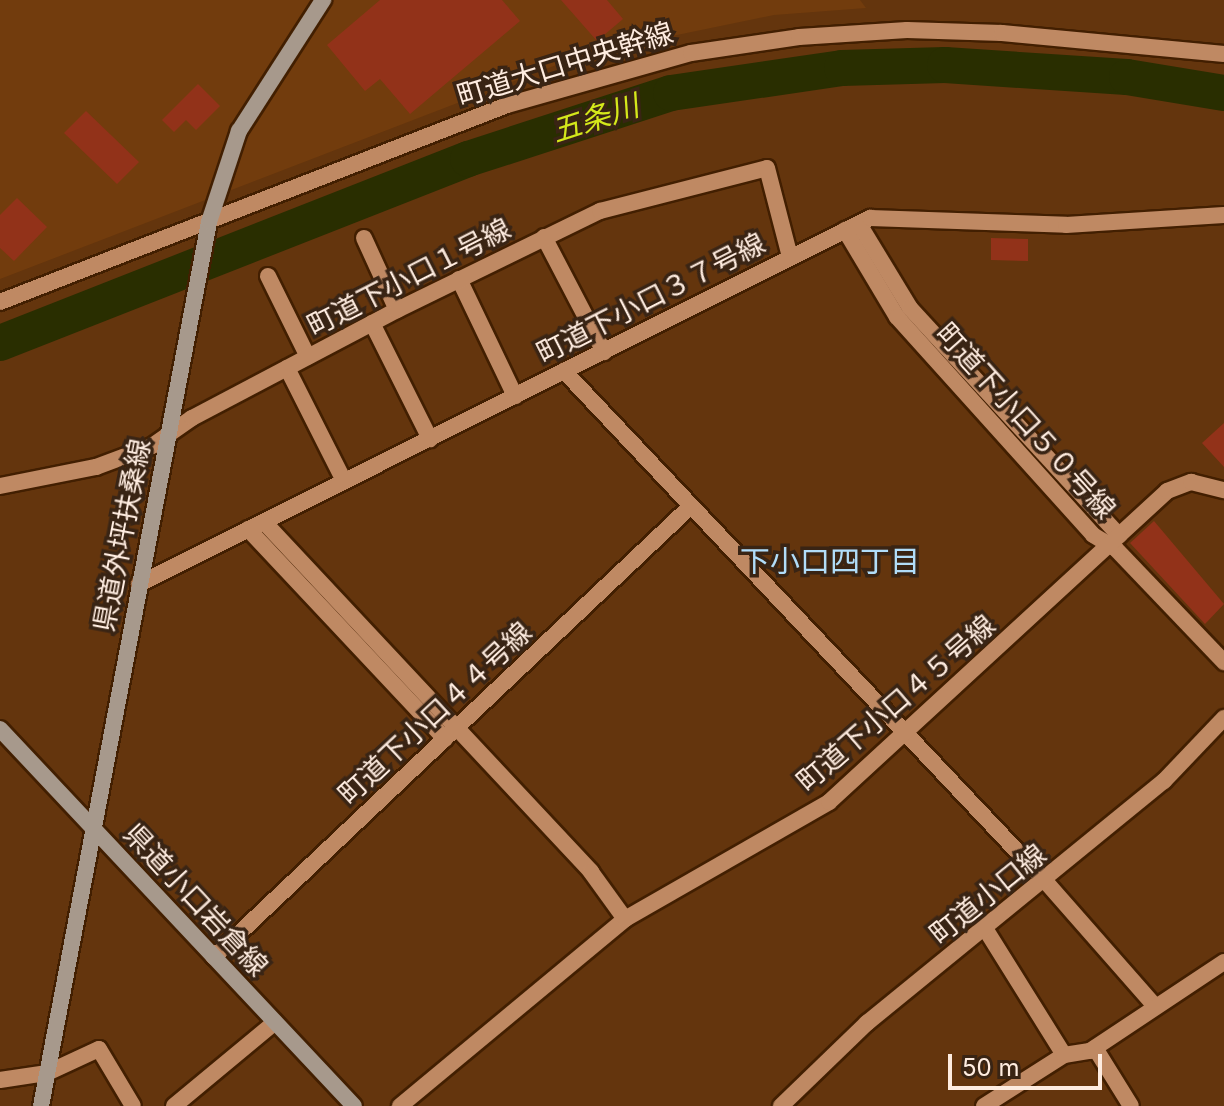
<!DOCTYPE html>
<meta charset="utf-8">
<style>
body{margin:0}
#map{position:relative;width:1224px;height:1106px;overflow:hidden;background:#64350d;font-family:Inter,"Noto Sans JP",sans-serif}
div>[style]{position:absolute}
.built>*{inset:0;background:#723c0d}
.stream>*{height:6px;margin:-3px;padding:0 3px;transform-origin:3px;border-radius:3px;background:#292e00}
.river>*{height:36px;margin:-18px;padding:0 18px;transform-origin:18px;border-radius:18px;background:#292e00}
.building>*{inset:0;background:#923219}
.roads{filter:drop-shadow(2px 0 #421f01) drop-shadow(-2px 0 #421f01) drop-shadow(0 2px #421f01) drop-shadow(0 -2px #421f01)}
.minor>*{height:16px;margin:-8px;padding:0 8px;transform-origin:8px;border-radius:8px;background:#bf8963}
.tertiary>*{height:16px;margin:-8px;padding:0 8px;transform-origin:8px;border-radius:8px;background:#bf8963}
.secondary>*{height:16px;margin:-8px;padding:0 8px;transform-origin:8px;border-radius:8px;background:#a7998c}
span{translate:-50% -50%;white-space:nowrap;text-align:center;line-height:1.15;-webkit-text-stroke:7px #392414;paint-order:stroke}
.street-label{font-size:28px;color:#feece0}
.water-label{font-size:30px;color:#d5e81b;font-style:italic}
.neighbourhood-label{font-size:30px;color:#b1ddf9}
.scale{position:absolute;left:948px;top:1054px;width:154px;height:36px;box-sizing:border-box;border:4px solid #feece0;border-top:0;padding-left:10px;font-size:24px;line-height:28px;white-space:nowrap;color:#feece0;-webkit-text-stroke:6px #392414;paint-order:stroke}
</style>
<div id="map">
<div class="built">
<div style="clip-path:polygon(0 0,860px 0,866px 8px,774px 15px,585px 54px,0 279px)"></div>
</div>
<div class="stream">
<div style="left:978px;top:395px;width:188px;rotate:47.4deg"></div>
</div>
<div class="river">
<div style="left:0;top:343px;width:503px;rotate:-21.46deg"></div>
<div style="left:468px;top:159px;width:213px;rotate:-18deg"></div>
<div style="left:671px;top:93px;width:173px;rotate:-8.3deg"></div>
<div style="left:842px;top:68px;width:103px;rotate:-1.7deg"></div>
<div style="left:945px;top:65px;width:182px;rotate:3.8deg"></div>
<div style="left:1127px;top:77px;width:98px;rotate:9.4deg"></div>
</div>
<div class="building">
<div style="clip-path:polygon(380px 0,502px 0,520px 21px,410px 114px,380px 79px,365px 91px,327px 45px)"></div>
<div style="clip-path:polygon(561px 0,607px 0,623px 19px,597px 41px)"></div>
<div style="clip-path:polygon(198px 84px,220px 106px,196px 130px,186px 120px,174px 132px,162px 120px)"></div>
<div style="clip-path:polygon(86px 111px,139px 162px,117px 184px,64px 133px)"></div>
<div style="clip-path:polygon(17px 198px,47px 227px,14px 261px,0 248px,0 215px)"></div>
<div style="clip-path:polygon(991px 238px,1028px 239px,1028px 261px,991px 260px)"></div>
<div style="clip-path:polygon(1224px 423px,1224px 467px,1202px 443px)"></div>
<div style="clip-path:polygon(1154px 521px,1224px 604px,1205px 624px,1130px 543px)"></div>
</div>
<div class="roads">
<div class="minor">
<div style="left:859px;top:224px;width:98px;rotate:58.7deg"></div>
<div style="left:910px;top:308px;width:309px;rotate:47.4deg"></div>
<div style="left:845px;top:230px;width:101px;rotate:59.1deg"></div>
<div style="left:897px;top:317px;width:293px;rotate:48deg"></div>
<div style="left:1093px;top:535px;width:26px;rotate:31deg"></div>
<div style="left:1115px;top:548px;width:158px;rotate:46.3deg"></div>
<div style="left:544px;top:237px;width:130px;rotate:62.4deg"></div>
<div style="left:364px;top:238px;width:79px;rotate:65.4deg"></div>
<div style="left:268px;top:276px;width:90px;rotate:63.7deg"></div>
<div style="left:459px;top:279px;width:130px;rotate:64.4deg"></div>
<div style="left:372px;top:323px;width:130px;rotate:63.4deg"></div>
<div style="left:287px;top:368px;width:127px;rotate:63.2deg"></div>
<div style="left:564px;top:371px;width:702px;rotate:46.67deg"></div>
<div style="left:1046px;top:882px;width:164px;rotate:48.7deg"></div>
<div style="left:0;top:486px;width:98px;rotate:-11.2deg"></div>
<div style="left:96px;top:467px;width:60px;rotate:-20.6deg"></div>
<div style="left:152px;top:446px;width:49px;rotate:-35deg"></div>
<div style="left:192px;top:418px;width:232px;rotate:-27.8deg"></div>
<div style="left:397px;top:310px;width:226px;rotate:-26deg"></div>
<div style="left:600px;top:211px;width:172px;rotate:-14.4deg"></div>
<div style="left:767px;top:168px;width:92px;rotate:75.5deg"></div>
<div style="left:264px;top:522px;width:479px;rotate:46.9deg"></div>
<div style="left:591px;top:872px;width:58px;rotate:54.1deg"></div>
<div style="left:248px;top:529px;width:288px;rotate:46.8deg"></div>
<div style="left:139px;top:584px;width:818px;rotate:-26.6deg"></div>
<div style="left:870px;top:218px;width:196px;rotate:2deg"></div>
<div style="left:1066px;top:225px;width:158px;rotate:-3.6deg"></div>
<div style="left:986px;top:930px;width:147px;rotate:58deg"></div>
<div style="left:214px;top:957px;width:656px;rotate:-43.4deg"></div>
<div style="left:1095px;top:1048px;width:68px;rotate:58.2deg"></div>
<div style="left:0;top:1080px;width:48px;rotate:-8.5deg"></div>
<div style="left:47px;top:1073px;width:57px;rotate:-24.8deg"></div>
<div style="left:99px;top:1049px;width:66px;rotate:59.2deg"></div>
<div style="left:174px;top:1106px;width:131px;rotate:-39.7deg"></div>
<div style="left:400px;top:1106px;width:293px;rotate:-39.7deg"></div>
<div style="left:625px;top:919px;width:235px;rotate:-29.8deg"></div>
<div style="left:829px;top:802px;width:459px;rotate:-42.6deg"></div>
<div style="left:1167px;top:491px;width:26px;rotate:-21deg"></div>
<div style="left:1191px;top:482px;width:34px;rotate:14deg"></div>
<div style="left:984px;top:1106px;width:95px;rotate:-32.5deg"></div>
<div style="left:1064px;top:1055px;width:26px;rotate:-9deg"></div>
<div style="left:1090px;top:1051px;width:161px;rotate:-33.6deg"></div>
</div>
<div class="tertiary">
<div style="left:0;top:302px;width:544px;rotate:-21.23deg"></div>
<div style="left:507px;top:105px;width:191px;rotate:-15.8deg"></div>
<div style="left:691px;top:53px;width:109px;rotate:-8.4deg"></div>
<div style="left:799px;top:37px;width:108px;rotate:-3.7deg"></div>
<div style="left:907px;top:30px;width:95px;rotate:1.8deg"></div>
<div style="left:1002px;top:33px;width:223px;rotate:5.4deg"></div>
<div style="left:781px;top:1106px;width:120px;rotate:-44deg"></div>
<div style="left:867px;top:1023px;width:383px;rotate:-39.2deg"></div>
<div style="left:1164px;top:781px;width:87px;rotate:-46.4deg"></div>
</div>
<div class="secondary">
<div style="left:0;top:729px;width:517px;rotate:46.8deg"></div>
<div style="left:41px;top:1106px;width:900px;rotate:-79.24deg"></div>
<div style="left:209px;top:222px;width:96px;rotate:-71.8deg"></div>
<div style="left:239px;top:131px;width:156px;rotate:-57.3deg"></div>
</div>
</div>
<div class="street-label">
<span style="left:565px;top:64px;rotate:-17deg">町道大口中央幹線</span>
<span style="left:409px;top:277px;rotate:-27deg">町道下小口１号線</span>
<span style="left:651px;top:298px;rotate:-27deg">町道下小口３７号線</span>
<span style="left:1026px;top:421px;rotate:48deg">町道下小口５０号線</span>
<span style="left:122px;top:535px;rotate:-79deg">県道外坪扶桑線</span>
<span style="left:896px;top:703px;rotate:-41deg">町道下小口４５号線</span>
<span style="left:435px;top:713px;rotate:-43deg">町道下小口４４号線</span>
<span style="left:988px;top:894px;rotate:-39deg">町道小口線</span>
<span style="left:196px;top:900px;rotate:47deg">県道小口岩倉線</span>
</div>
<div class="water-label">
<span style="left:595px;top:118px;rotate:-18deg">五条川</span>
</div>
<div class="neighbourhood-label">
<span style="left:830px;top:561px">下小口四丁目</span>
</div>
<div class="scale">50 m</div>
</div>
